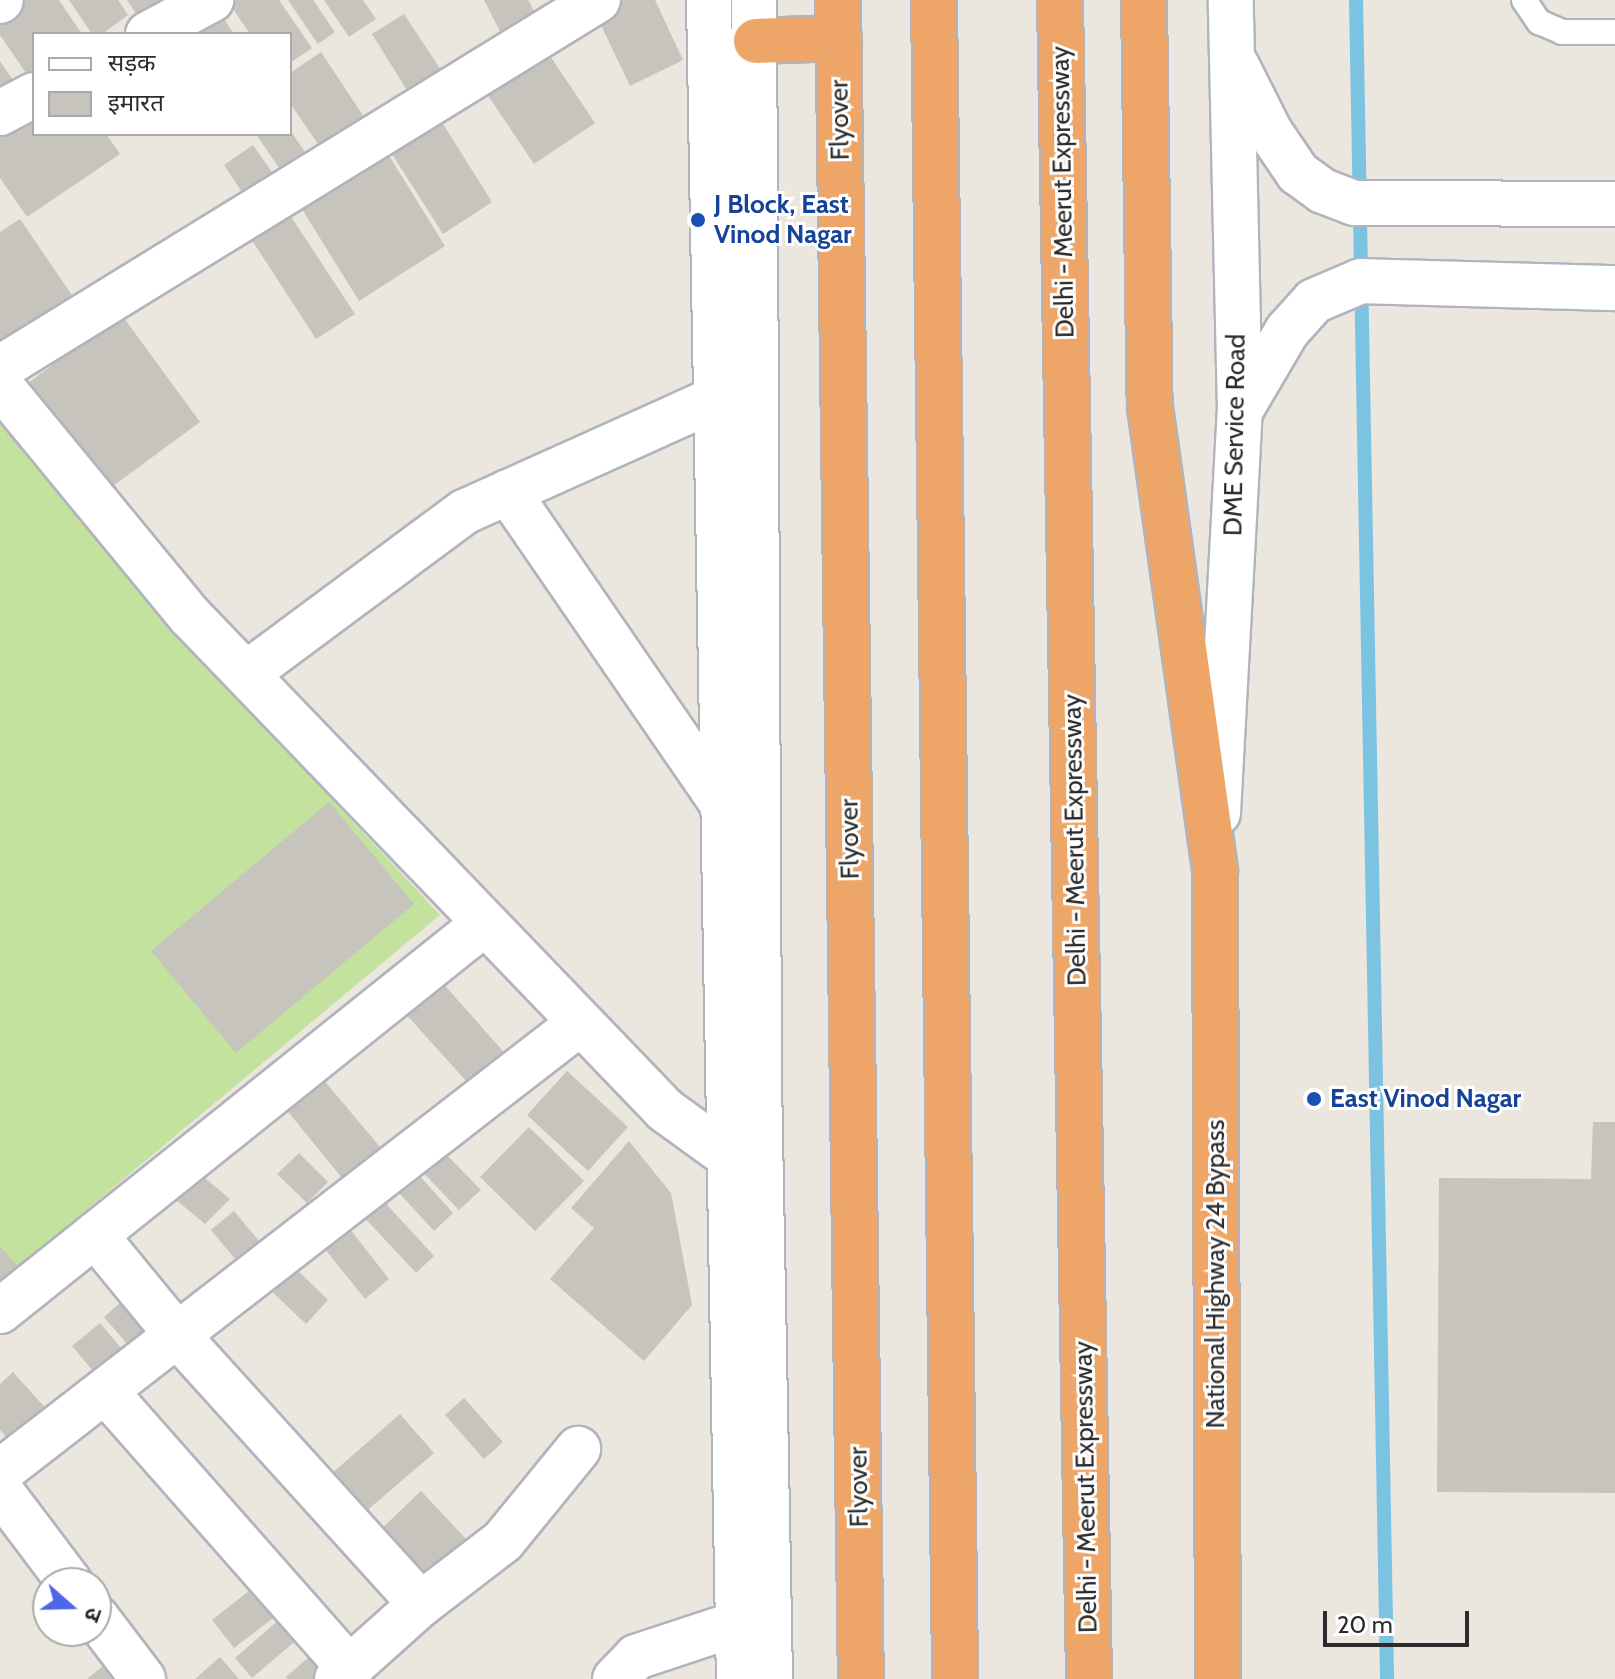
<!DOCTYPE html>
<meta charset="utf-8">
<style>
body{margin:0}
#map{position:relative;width:1615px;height:1679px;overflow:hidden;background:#ebe6de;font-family:Cabin,"Noto Sans Devanagari",sans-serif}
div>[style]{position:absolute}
.pitch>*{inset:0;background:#c2e29d}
.stream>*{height:14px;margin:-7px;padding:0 7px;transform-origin:7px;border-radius:7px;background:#7cc3e2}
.building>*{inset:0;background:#c7c4bd}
.roads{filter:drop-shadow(2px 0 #b2b4bd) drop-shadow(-2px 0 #b2b4bd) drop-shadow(0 2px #b2b4bd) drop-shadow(0 -2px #b2b4bd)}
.lane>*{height:24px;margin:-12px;padding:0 12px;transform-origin:12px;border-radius:12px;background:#fff}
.street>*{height:44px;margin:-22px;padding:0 22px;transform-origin:22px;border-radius:22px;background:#fff}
.secondary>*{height:44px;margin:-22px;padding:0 22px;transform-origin:22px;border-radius:22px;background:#fff}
.highway>*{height:44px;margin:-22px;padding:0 22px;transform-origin:22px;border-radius:22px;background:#eda667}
.dots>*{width:22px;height:22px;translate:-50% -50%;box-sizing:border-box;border:4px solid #fff;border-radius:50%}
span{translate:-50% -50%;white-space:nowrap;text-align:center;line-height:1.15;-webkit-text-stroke:6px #fff;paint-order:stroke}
.street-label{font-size:26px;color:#2b2b2b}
.transit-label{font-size:26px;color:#164399;font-weight:700}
.left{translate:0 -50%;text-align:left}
.legend{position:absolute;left:32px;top:32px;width:260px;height:104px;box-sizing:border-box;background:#fff;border:2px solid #aaa;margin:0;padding:10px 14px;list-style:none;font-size:24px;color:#2b2b2b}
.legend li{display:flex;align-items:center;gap:16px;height:40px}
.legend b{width:40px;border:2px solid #aaa}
.north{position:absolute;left:32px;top:1567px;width:80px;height:80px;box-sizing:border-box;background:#fff;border:2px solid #aaa;border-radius:50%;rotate:110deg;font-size:22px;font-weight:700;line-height:32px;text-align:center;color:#2b2b2b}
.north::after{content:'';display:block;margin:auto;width:28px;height:36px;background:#5066e7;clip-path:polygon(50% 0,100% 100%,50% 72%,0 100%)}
.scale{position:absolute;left:1323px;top:1611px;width:146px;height:36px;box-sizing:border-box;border:4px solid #2b2b2b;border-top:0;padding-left:10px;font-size:24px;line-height:28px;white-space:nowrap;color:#2b2b2b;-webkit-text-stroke:6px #fff;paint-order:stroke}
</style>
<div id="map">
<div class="pitch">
<div style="clip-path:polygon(0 400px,24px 436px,286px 750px,440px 915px,0 1282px)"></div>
</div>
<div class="stream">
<div style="left:1356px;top:0;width:1679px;rotate:88.94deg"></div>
</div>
<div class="building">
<div style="clip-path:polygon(10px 0,59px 0,82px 34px,34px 34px,34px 71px,28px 76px,0 35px,0 7px)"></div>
<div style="clip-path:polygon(69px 0,118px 0,128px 15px,102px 34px,92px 34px)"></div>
<div style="clip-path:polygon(127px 0,171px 0,141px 21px)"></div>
<div style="clip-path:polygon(227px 0,279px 0,312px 48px,290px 63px,290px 34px,250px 34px)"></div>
<div style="clip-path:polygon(288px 0,313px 0,335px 32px,318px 44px)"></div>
<div style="clip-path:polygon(324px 0,363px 0,376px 19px,349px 37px)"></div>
<div style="clip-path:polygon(484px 0,528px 0,539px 20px,504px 39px)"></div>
<div style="clip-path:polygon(605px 0,655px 0,683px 60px,630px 86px,592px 6px)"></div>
<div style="clip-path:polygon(215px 6px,234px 34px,195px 34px,188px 25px)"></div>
<div style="clip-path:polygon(404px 14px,443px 73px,410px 95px,372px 34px)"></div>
<div style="clip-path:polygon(540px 41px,595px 123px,534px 164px,479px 82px)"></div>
<div style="clip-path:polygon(321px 52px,366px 120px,322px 150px,290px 103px,290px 73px)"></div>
<div style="clip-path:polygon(0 61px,17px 86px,0 97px)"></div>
<div style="clip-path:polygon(34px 109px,34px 134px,106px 134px,120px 154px,27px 217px,0 178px,0 132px)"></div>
<div style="clip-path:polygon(435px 111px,492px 202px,443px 234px,385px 143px)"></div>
<div style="clip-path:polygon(290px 130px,311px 161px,286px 178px,256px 134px,290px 134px)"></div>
<div style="clip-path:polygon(253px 145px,278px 181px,248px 201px,224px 165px)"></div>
<div style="clip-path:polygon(383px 146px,445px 246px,359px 301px,297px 201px)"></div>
<div style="clip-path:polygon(284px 206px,355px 314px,316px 339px,246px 231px)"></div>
<div style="clip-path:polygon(20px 219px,80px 307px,0 362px,0 232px)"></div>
<div style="clip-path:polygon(121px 314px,200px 422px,98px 497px,20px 389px)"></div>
<div style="clip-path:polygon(329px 802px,414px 904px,236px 1053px,151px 951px)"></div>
<div style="clip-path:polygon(440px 980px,510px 1059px,475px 1091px,404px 1012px)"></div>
<div style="clip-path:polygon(567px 1071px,628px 1127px,588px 1171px,527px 1115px)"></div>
<div style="clip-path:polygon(317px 1072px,380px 1147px,342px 1178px,285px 1108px)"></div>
<div style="clip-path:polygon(1593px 1122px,1615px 1122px,1615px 1493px,1437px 1492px,1439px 1178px,1591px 1179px)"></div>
<div style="clip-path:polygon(529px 1127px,584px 1181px,535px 1231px,480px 1177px)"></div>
<div style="clip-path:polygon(629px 1141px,671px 1193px,692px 1305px,644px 1361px,550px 1279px,594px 1228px,571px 1208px)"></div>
<div style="clip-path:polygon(436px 1144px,481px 1190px,459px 1210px,416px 1165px)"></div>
<div style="clip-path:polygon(299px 1153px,328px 1182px,307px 1203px,277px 1174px)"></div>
<div style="clip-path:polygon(409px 1164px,453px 1213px,434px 1231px,389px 1182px)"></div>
<div style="clip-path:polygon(194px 1169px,230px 1199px,205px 1224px,169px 1194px)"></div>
<div style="clip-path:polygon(380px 1197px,434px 1256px,416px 1273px,362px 1215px)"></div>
<div style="clip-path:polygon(234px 1211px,259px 1241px,236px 1260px,211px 1230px)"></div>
<div style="clip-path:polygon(342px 1219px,389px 1279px,365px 1299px,317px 1239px)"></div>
<div style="clip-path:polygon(0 1246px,25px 1274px,0 1296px)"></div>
<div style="clip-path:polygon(288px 1261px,328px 1300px,306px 1324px,265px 1285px)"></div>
<div style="clip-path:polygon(135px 1290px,165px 1325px,134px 1352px,104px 1317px)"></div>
<div style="clip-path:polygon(100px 1323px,127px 1355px,99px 1378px,72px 1346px)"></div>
<div style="clip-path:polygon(13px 1372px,49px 1412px,14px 1445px,0 1430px,0 1384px)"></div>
<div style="clip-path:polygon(464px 1398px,503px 1442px,484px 1459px,445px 1415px)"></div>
<div style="clip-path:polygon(400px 1414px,434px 1453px,364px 1513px,331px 1474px)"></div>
<div style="clip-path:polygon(421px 1491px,466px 1539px,423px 1580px,378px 1532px)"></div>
<div style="clip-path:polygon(255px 1586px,277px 1615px,234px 1648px,212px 1620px)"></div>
<div style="clip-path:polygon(288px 1612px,306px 1632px,252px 1678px,235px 1658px)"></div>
<div style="clip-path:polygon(318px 1649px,322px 1679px,288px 1679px,286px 1677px)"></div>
<div style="clip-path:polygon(220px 1657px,239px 1679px,195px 1679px)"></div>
<div style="clip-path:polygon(113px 1658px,130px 1679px,87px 1679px)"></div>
</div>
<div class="roads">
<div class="lane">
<div style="left:1524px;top:0;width:27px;rotate:56deg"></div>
<div style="left:1539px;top:22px;width:25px;rotate:23deg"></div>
<div style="left:1562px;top:32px;width:53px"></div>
</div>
<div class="street">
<div style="left:709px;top:0;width:1679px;rotate:88.98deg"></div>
<div style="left:0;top:1px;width:1px;rotate:-45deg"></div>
<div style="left:148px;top:34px;width:72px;rotate:-28.4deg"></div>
<div style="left:0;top:113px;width:38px;rotate:-28deg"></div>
<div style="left:0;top:368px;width:702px;rotate:-31.61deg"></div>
<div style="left:0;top:385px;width:299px;rotate:50.6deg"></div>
<div style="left:190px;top:616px;width:685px;rotate:46.12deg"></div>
<div style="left:665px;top:1110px;width:80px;rotate:35.9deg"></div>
<div style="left:508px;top:492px;width:381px;rotate:55.5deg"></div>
<div style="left:246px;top:674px;width:272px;rotate:-36.6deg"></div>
<div style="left:464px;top:512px;width:276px;rotate:-24.2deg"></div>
<div style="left:95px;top:1235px;width:129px;rotate:50.6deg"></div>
<div style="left:177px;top:1335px;width:363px;rotate:47.8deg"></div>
<div style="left:0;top:1311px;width:620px;rotate:-38.65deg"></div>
<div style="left:105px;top:1391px;width:369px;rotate:48.6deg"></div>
<div style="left:0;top:1472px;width:733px;rotate:-37.74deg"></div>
<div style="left:0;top:1490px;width:116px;rotate:53deg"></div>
<div style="left:96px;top:1617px;width:78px;rotate:52.8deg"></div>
<div style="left:337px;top:1679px;width:113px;rotate:-41.8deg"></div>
<div style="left:421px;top:1604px;width:103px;rotate:-37.5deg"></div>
<div style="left:503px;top:1541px;width:119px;rotate:-50.8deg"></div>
<div style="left:615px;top:1679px;width:30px;rotate:-46deg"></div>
<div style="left:636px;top:1657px;width:108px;rotate:-18.3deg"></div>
</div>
<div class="secondary">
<div style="left:754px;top:0;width:1079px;rotate:89.73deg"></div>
<div style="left:759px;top:1079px;width:600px;rotate:88.95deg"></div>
<div style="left:1237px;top:66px;width:74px;rotate:63.4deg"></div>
<div style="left:1270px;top:132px;width:50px;rotate:55.7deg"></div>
<div style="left:1298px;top:173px;width:31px;rotate:36deg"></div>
<div style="left:1323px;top:191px;width:34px;rotate:21deg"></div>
<div style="left:1355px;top:203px;width:260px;rotate:0.2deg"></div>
<div style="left:1240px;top:411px;width:93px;rotate:-59.6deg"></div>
<div style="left:1287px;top:331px;width:40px;rotate:-48deg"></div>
<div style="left:1314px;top:301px;width:51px;rotate:-23.1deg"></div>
<div style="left:1361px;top:281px;width:254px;rotate:1.6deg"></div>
<div style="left:1218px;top:813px;width:403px;rotate:-86.9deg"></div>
<div style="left:1240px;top:411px;width:411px;rotate:-91.3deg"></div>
</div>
<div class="highway">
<div style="left:838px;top:0;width:1679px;rotate:89.22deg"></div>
<div style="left:934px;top:0;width:1679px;rotate:89.28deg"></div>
<div style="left:1060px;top:0;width:1679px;rotate:89.01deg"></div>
<div style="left:1144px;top:0;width:407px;rotate:89.2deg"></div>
<div style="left:1150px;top:407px;width:468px;rotate:82deg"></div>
<div style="left:1215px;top:870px;width:809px;rotate:89.79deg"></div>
<div style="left:756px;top:41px;width:83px;rotate:-2.1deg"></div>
</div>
</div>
<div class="dots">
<div style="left:698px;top:220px;background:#1a4fb4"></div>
<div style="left:1314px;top:1099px;background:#1a4fb4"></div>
</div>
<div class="street-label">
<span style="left:840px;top:120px;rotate:-91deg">Flyover</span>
<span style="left:1063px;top:192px;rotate:-91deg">Delhi - Meerut Expressway</span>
<span style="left:1235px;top:435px;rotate:-89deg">DME Service Road</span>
<span style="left:850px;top:839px;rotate:-91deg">Flyover</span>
<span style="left:1075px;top:840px;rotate:-91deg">Delhi - Meerut Expressway</span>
<span style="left:1216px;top:1274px;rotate:-90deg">National Highway 24 Bypass</span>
<span style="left:859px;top:1487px;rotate:-91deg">Flyover</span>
<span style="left:1086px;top:1487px;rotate:-91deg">Delhi - Meerut Expressway</span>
</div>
<div class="transit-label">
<span class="left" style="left:714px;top:220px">J Block, East<br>Vinod Nagar</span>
<span class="left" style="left:1330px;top:1099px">East Vinod Nagar</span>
</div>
<ul class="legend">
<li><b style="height:10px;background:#fff"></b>सड़क</li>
<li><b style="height:22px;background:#c7c4bd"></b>इमारत</li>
</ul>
<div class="north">उ</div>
<div class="scale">20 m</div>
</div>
